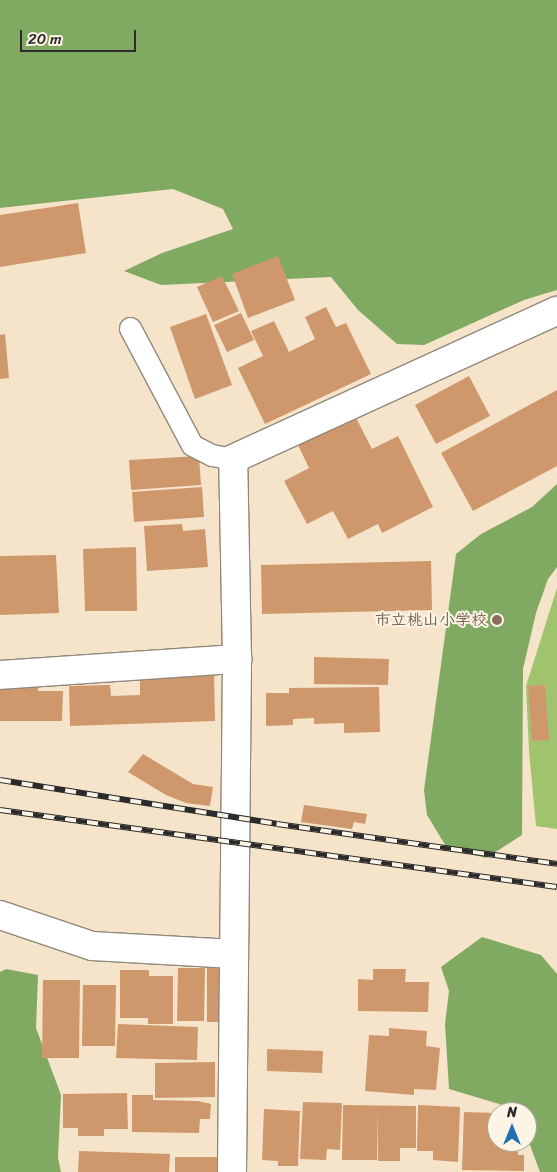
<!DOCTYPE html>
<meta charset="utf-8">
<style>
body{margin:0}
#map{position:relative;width:557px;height:1172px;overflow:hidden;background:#f6e4ca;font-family:Sriracha,"Klee One",sans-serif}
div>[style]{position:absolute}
.green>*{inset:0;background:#a0c46e}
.forest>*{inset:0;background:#80aa61}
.building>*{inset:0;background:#cf986c}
.roads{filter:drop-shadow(1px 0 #90887a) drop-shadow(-1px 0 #90887a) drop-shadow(0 1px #90887a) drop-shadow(0 -1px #90887a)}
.service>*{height:21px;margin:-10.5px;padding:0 10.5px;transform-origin:10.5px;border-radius:10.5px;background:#fff}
.minor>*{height:28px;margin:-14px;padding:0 14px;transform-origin:14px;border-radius:14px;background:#fff}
.rail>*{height:5.5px;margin-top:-2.75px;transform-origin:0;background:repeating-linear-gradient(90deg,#fcf5e5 0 11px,#2b2b2b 0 22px);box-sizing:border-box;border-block:1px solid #2b2b2b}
.dots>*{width:14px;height:14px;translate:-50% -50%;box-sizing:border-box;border:2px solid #fcf5e5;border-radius:50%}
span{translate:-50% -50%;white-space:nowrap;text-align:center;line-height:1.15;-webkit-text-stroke:4px #fcf5e5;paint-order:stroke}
.education-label{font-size:16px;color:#785e54;font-weight:700}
.right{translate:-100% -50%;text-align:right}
.north{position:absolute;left:487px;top:1102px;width:50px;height:50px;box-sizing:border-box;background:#fcf5e5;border:1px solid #a8a49b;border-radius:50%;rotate:0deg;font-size:14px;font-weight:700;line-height:20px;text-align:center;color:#2b2b2b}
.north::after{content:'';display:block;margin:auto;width:18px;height:22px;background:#1f6fb2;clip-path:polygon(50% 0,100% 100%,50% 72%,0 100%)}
.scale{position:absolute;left:20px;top:30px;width:116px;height:22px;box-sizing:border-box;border:2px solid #2b2b2b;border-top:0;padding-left:6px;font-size:15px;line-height:18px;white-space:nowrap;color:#2b2b2b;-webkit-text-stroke:4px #fcf5e5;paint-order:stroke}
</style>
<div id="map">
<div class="green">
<div style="clip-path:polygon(557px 588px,557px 829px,536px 826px,529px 751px,526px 686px)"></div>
</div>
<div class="forest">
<div style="clip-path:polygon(0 0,557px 0,557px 290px,524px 300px,424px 345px,397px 344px,358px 310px,331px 277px,161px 285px,124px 271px,162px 253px,233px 229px,223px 209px,173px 189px,0 208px)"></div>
<div style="clip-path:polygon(557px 484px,557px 567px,548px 579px,536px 613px,523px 669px,522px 835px,486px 858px,447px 848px,427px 815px,424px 790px,456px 554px,481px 534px,532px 507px)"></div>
<div style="clip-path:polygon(482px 937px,541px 955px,557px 974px,557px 1172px,540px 1172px,527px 1137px,527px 1112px,518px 1112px,516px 1109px,449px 1089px,445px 1024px,449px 991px,441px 967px)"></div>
<div style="clip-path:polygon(6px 969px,38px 975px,36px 1028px,61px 1095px,58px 1158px,61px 1172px,0 1172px,0 972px)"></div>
</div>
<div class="building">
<div style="clip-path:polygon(78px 203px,86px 253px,0 267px,0 215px)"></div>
<div style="clip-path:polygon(278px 256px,295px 300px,248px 318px,232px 274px)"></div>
<div style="clip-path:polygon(222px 276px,239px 311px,213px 322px,197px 287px)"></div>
<div style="clip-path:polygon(326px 307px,336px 327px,346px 323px,371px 374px,265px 424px,238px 368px,263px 356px,251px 331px,274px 321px,289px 352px,315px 339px,305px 317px)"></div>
<div style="clip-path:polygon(241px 313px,254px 340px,227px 352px,214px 325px)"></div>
<div style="clip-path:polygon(206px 314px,232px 385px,195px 399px,170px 327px)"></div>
<div style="clip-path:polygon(5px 334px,9px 378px,0 379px,0 335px)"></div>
<div style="clip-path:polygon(469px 376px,490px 416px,436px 444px,415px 405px)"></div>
<div style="clip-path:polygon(557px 390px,557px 466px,473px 511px,441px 453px)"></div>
<div style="clip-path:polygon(354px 414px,372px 449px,398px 436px,433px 507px,382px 533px,378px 524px,348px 539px,333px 511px,307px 524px,284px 481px,309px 468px,297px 443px)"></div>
<div style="clip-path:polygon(199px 456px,201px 485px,131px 490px,129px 460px)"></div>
<div style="clip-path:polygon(202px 487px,204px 517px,134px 522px,132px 492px)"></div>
<div style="clip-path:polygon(182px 524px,183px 531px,205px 529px,208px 567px,147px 571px,144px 526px)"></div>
<div style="clip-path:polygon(136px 547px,137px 611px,85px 611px,83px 549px)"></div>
<div style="clip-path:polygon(56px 555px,59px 613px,0 615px,0 556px)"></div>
<div style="clip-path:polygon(431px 561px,432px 610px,262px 614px,261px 565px)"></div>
<div style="clip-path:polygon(314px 657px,389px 659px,388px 685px,314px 684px)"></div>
<div style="clip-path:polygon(214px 673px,215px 721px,70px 726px,69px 686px,110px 685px,111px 696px,140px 695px,140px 675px)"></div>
<div style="clip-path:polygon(545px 685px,549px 740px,532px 741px,528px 686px)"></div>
<div style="clip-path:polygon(0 686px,38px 686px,38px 691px,63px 691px,62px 721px,0 721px)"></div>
<div style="clip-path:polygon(379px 687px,380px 732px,344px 733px,344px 723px,314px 724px,314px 718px,293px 719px,293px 725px,266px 726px,266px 693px,289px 693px,289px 688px)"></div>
<div style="clip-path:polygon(143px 754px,193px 784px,213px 787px,210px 806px,186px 803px,166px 795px,128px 772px)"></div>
<div style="clip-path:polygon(304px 805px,367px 814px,365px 824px,354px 822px,352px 829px,301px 822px)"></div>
<div style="clip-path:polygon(207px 967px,229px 967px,230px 1022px,207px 1022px)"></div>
<div style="clip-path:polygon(178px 968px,205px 968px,204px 1021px,177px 1021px)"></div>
<div style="clip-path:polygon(373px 969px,406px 969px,405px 982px,429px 982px,428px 1012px,358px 1011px,358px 979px,373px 980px)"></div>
<div style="clip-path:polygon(120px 970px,149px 970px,149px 976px,173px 976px,173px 1024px,148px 1024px,148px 1018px,120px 1018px)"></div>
<div style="clip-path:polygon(43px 980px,80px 980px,79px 1058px,42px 1058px)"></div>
<div style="clip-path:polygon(83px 985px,116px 985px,115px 1046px,82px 1046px)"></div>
<div style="clip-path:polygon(118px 1024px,198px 1027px,197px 1060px,116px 1058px)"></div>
<div style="clip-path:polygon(389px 1028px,427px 1031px,426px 1046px,440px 1048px,436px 1090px,414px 1089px,414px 1095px,365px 1091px,369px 1035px,389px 1036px)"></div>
<div style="clip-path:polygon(267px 1049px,323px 1051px,322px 1073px,267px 1071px)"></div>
<div style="clip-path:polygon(215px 1062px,215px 1097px,155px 1098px,155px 1063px)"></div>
<div style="clip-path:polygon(127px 1093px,128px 1129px,104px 1129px,104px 1136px,78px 1136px,78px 1128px,63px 1128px,63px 1094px)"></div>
<div style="clip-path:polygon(132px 1095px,153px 1095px,153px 1100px,198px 1101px,211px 1104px,210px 1119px,200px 1119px,199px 1133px,132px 1132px)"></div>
<div style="clip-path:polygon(303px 1102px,342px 1103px,340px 1150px,327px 1149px,326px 1160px,300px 1159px)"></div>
<div style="clip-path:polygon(343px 1105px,416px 1106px,416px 1148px,400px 1148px,400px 1161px,378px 1161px,378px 1111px,377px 1160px,342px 1160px)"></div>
<div style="clip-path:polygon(418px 1105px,460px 1107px,458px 1162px,433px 1160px,433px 1151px,417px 1151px)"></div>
<div style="clip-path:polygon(264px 1109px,300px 1111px,298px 1166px,278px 1166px,278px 1161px,262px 1160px)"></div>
<div style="clip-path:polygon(464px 1112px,497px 1113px,497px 1142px,518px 1144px,518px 1155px,524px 1155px,524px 1171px,462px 1170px)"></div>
<div style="clip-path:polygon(79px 1151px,170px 1154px,169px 1172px,78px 1172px)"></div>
<div style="clip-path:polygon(175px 1157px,221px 1157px,221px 1172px,175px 1172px)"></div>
</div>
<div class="roads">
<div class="service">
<div style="left:130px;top:328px;width:132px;rotate:62.1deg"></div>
<div style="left:192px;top:445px;width:22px;rotate:27deg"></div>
<div style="left:212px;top:455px;width:21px;rotate:11deg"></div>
</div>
<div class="minor">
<div style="left:0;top:675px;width:238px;rotate:-3.9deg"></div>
<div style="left:0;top:915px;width:97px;rotate:18.6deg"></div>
<div style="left:92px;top:946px;width:142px;rotate:3.2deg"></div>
<div style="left:232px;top:1172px;width:513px;rotate:-89.44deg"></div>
<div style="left:237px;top:659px;width:200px;rotate:-91.1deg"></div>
<div style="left:233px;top:459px;width:356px;rotate:-24.6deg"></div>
</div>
</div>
<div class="rail">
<div style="left:0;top:780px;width:280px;rotate:9deg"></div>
<div style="left:277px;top:824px;width:283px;rotate:8.1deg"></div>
<div style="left:0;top:810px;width:562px;rotate:7.87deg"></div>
</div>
<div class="dots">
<div style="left:497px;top:620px;background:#8d6e63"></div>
</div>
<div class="education-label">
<span class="right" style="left:487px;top:620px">市立桃山小学校</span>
</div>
<div class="north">N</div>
<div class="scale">20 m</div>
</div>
